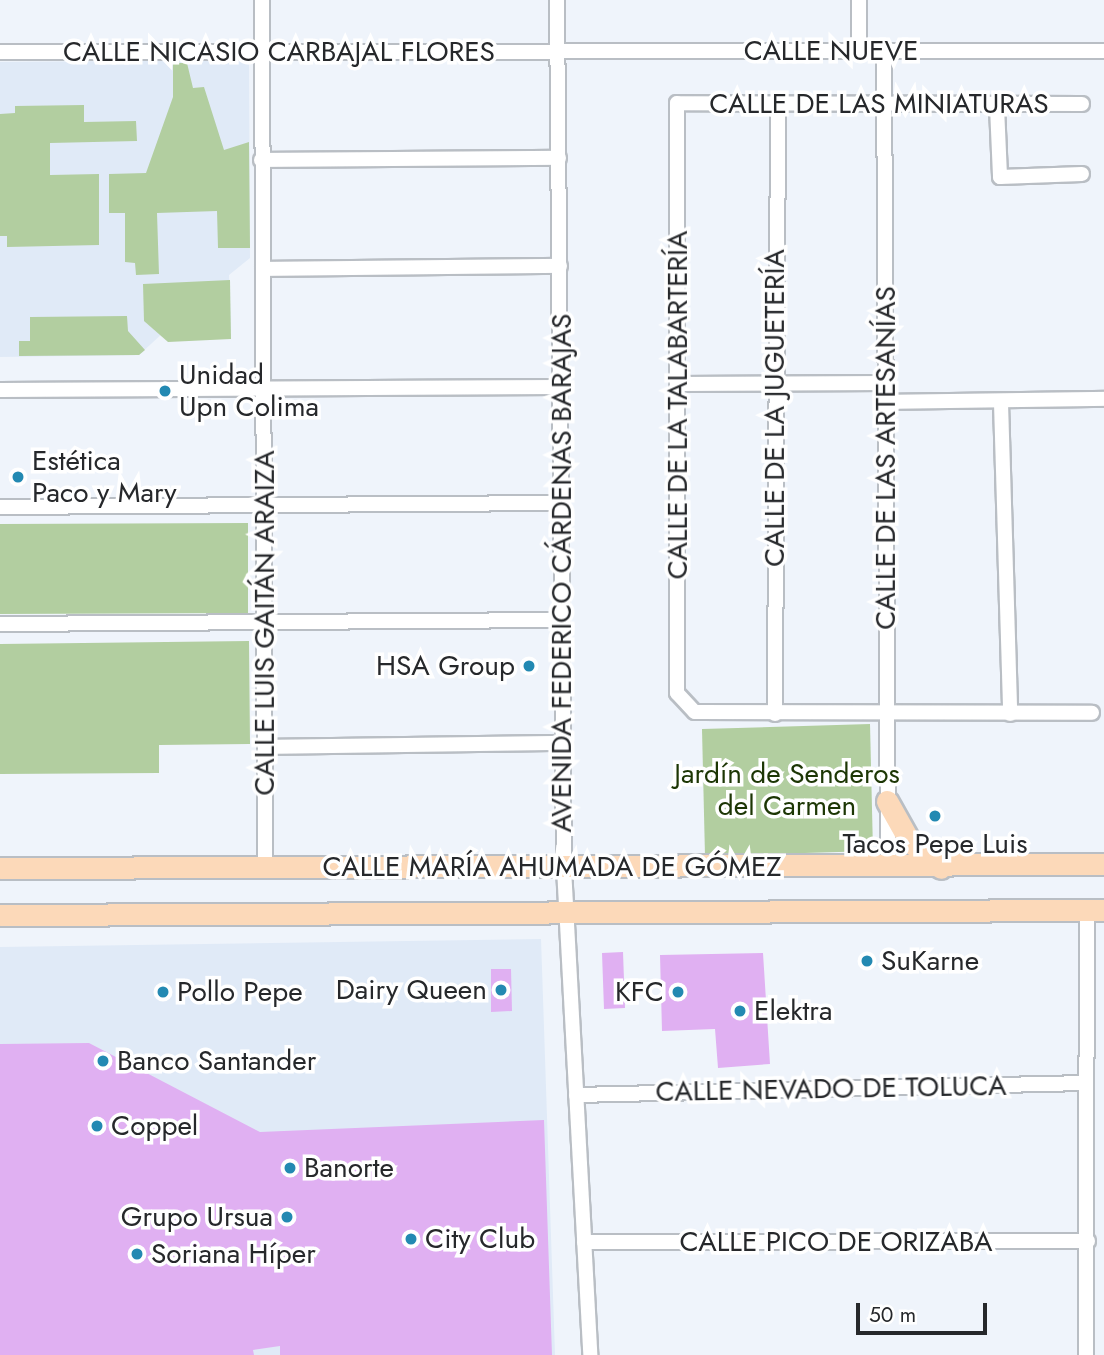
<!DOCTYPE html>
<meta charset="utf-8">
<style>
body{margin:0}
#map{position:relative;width:1104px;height:1355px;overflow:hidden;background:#eff4fb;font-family:Jost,sans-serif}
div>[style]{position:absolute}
.built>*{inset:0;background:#e0eaf7}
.green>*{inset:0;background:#b2cea0}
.building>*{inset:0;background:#e0b0f2}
.roads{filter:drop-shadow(2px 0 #b9bec4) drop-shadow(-2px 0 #b9bec4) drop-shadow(0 2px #b9bec4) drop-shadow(0 -2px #b9bec4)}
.street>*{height:14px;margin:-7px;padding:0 7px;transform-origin:7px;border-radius:7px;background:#fff}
.primary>*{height:21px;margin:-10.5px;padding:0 10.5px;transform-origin:10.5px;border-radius:10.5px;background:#fcd9b9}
.dots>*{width:19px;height:19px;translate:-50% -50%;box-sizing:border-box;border:4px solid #fff;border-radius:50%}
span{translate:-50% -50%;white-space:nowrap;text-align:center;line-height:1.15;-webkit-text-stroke:7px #fff;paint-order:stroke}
.street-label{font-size:28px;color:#26282b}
.poi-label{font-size:28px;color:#26282b}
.left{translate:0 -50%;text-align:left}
.right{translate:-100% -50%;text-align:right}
.park-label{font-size:28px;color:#1c3604}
.scale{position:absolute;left:856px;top:1303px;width:131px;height:32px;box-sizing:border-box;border:4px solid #26282b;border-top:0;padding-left:9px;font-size:21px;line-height:24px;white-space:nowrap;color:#26282b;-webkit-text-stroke:5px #fff;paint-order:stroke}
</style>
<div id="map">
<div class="built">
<div style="clip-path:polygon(249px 60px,250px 258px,229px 275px,231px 330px,164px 332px,139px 355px,0 357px,0 62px)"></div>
<div style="clip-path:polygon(541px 939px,555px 1355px,0 1355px,0 947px)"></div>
</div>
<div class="green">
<div style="clip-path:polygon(173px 63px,187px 63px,193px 88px,204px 87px,224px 150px,249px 142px,250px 248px,218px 248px,217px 211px,157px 213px,159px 274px,136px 275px,135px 263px,125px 262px,125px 213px,109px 213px,109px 174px,146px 173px,173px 97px)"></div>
<div style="clip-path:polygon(84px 105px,84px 122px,136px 121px,137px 141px,50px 143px,50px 175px,99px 174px,99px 245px,7px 247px,7px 236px,0 236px,0 114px,15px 113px,15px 106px)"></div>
<div style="clip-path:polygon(230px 280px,231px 339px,168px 342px,144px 321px,143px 284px)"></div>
<div style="clip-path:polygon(127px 316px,128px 331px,145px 350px,139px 355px,19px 356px,19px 341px,30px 341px,30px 317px)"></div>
<div style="clip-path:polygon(248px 523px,248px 613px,0 614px,0 524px)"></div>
<div style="clip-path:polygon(249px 641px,250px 744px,159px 745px,159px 773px,0 774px,0 644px)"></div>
<div style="clip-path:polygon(870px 724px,873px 851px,705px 856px,702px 729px)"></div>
</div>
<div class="building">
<div style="clip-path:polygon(623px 952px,625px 1008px,604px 1009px,602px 953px)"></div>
<div style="clip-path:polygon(763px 953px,770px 1064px,718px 1068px,715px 1029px,662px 1031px,660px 955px)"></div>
<div style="clip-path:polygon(491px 969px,511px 969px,512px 1011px,491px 1012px)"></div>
<div style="clip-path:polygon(89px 1043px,260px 1132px,544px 1120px,552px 1355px,280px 1355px,280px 1346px,253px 1350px,254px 1355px,0 1355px,0 1044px)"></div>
</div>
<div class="roads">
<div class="street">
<div style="left:262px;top:0;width:869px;rotate:89.8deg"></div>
<div style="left:557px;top:0;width:868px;rotate:89.54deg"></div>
<div style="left:564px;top:868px;width:488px;rotate:86.9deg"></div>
<div style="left:859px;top:0;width:51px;rotate:90deg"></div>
<div style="left:884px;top:51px;width:815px;rotate:89.72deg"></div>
<div style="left:0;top:52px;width:1104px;rotate:-0.05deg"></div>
<div style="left:1082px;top:104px;width:405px;rotate:-179.9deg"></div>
<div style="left:677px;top:103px;width:590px;rotate:90deg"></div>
<div style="left:677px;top:693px;width:26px;rotate:47deg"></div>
<div style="left:695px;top:712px;width:397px;rotate:0.1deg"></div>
<div style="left:997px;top:107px;width:70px;rotate:87.5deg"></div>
<div style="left:1000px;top:177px;width:82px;rotate:-2.1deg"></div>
<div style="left:261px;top:160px;width:298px;rotate:-0.4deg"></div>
<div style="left:263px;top:269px;width:297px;rotate:-0.6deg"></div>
<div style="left:680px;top:384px;width:205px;rotate:-0.3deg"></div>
<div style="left:0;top:390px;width:560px;rotate:-0.31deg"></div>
<div style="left:885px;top:402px;width:219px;rotate:-0.8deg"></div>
<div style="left:1001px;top:403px;width:311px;rotate:88.3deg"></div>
<div style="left:0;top:507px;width:561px;rotate:-0.41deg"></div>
<div style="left:0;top:624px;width:562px;rotate:-0.41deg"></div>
<div style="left:775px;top:714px;width:611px;rotate:-89.72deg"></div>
<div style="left:266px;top:747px;width:297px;rotate:-0.8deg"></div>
<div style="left:576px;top:1095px;width:509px;rotate:-1.35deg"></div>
<div style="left:584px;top:1242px;width:504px;rotate:-0.11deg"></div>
<div style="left:1086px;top:1355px;width:444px;rotate:-89.9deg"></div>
</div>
<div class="primary">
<div style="left:887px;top:801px;width:47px;rotate:60.7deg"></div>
<div style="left:910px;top:842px;width:40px;rotate:40deg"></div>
<div style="left:0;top:868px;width:1104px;rotate:-0.21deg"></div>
<div style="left:0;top:915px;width:1104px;rotate:-0.26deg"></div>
</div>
</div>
<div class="dots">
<div style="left:165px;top:391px;background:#2389b2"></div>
<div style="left:18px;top:477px;background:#2389b2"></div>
<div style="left:529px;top:666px;background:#2389b2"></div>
<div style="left:935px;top:816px;background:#2389b2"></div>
<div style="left:867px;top:961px;background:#2389b2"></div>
<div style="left:501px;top:990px;background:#2389b2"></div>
<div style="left:163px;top:992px;background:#2389b2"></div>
<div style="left:678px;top:992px;background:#2389b2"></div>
<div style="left:740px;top:1011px;background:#2389b2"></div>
<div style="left:103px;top:1061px;background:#2389b2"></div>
<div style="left:97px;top:1126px;background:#2389b2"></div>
<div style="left:290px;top:1168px;background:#2389b2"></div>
<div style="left:287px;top:1217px;background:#2389b2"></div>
<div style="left:411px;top:1239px;background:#2389b2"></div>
<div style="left:137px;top:1254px;background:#2389b2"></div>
</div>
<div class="street-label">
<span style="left:831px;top:51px">CALLE NUEVE</span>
<span style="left:279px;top:52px">CALLE NICASIO CARBAJAL FLORES</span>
<span style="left:879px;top:104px">CALLE DE LAS MINIATURAS</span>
<span style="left:678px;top:405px;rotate:-90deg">CALLE DE LA TALABARTERÍA</span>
<span style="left:775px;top:408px;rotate:-90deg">CALLE DE LA JUGUETERÍA</span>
<span style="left:886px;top:458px;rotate:-90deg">CALLE DE LAS ARTESANÍAS</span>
<span style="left:562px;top:573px;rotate:-90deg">AVENIDA FEDERICO CÁRDENAS BARAJAS</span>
<span style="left:265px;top:623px;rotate:-90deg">CALLE LUIS GAITÁN ARAIZA</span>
<span style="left:552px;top:867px">CALLE MARÍA AHUMADA DE GÓMEZ</span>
<span style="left:831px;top:1089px;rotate:-1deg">CALLE NEVADO DE TOLUCA</span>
<span style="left:836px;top:1242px">CALLE PICO DE ORIZABA</span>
</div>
<div class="poi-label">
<span class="left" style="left:179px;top:391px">Unidad<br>Upn Colima</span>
<span class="left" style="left:32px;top:477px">Estética<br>Paco y Mary</span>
<span class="right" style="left:515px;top:666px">HSA Group</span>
<span style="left:935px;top:844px">Tacos Pepe Luis</span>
<span class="left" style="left:881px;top:961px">SuKarne</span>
<span class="right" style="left:487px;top:990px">Dairy Queen</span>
<span class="left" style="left:177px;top:992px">Pollo Pepe</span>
<span class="right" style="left:664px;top:992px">KFC</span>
<span class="left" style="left:754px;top:1011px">Elektra</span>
<span class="left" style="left:117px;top:1061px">Banco Santander</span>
<span class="left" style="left:111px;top:1126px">Coppel</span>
<span class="left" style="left:304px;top:1168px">Banorte</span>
<span class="right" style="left:273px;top:1217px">Grupo Ursua</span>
<span class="left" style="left:425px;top:1239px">City Club</span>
<span class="left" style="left:151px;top:1254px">Soriana Híper</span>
</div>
<div class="park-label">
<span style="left:787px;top:790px">Jardín de Senderos<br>del Carmen</span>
</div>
<div class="scale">50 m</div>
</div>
